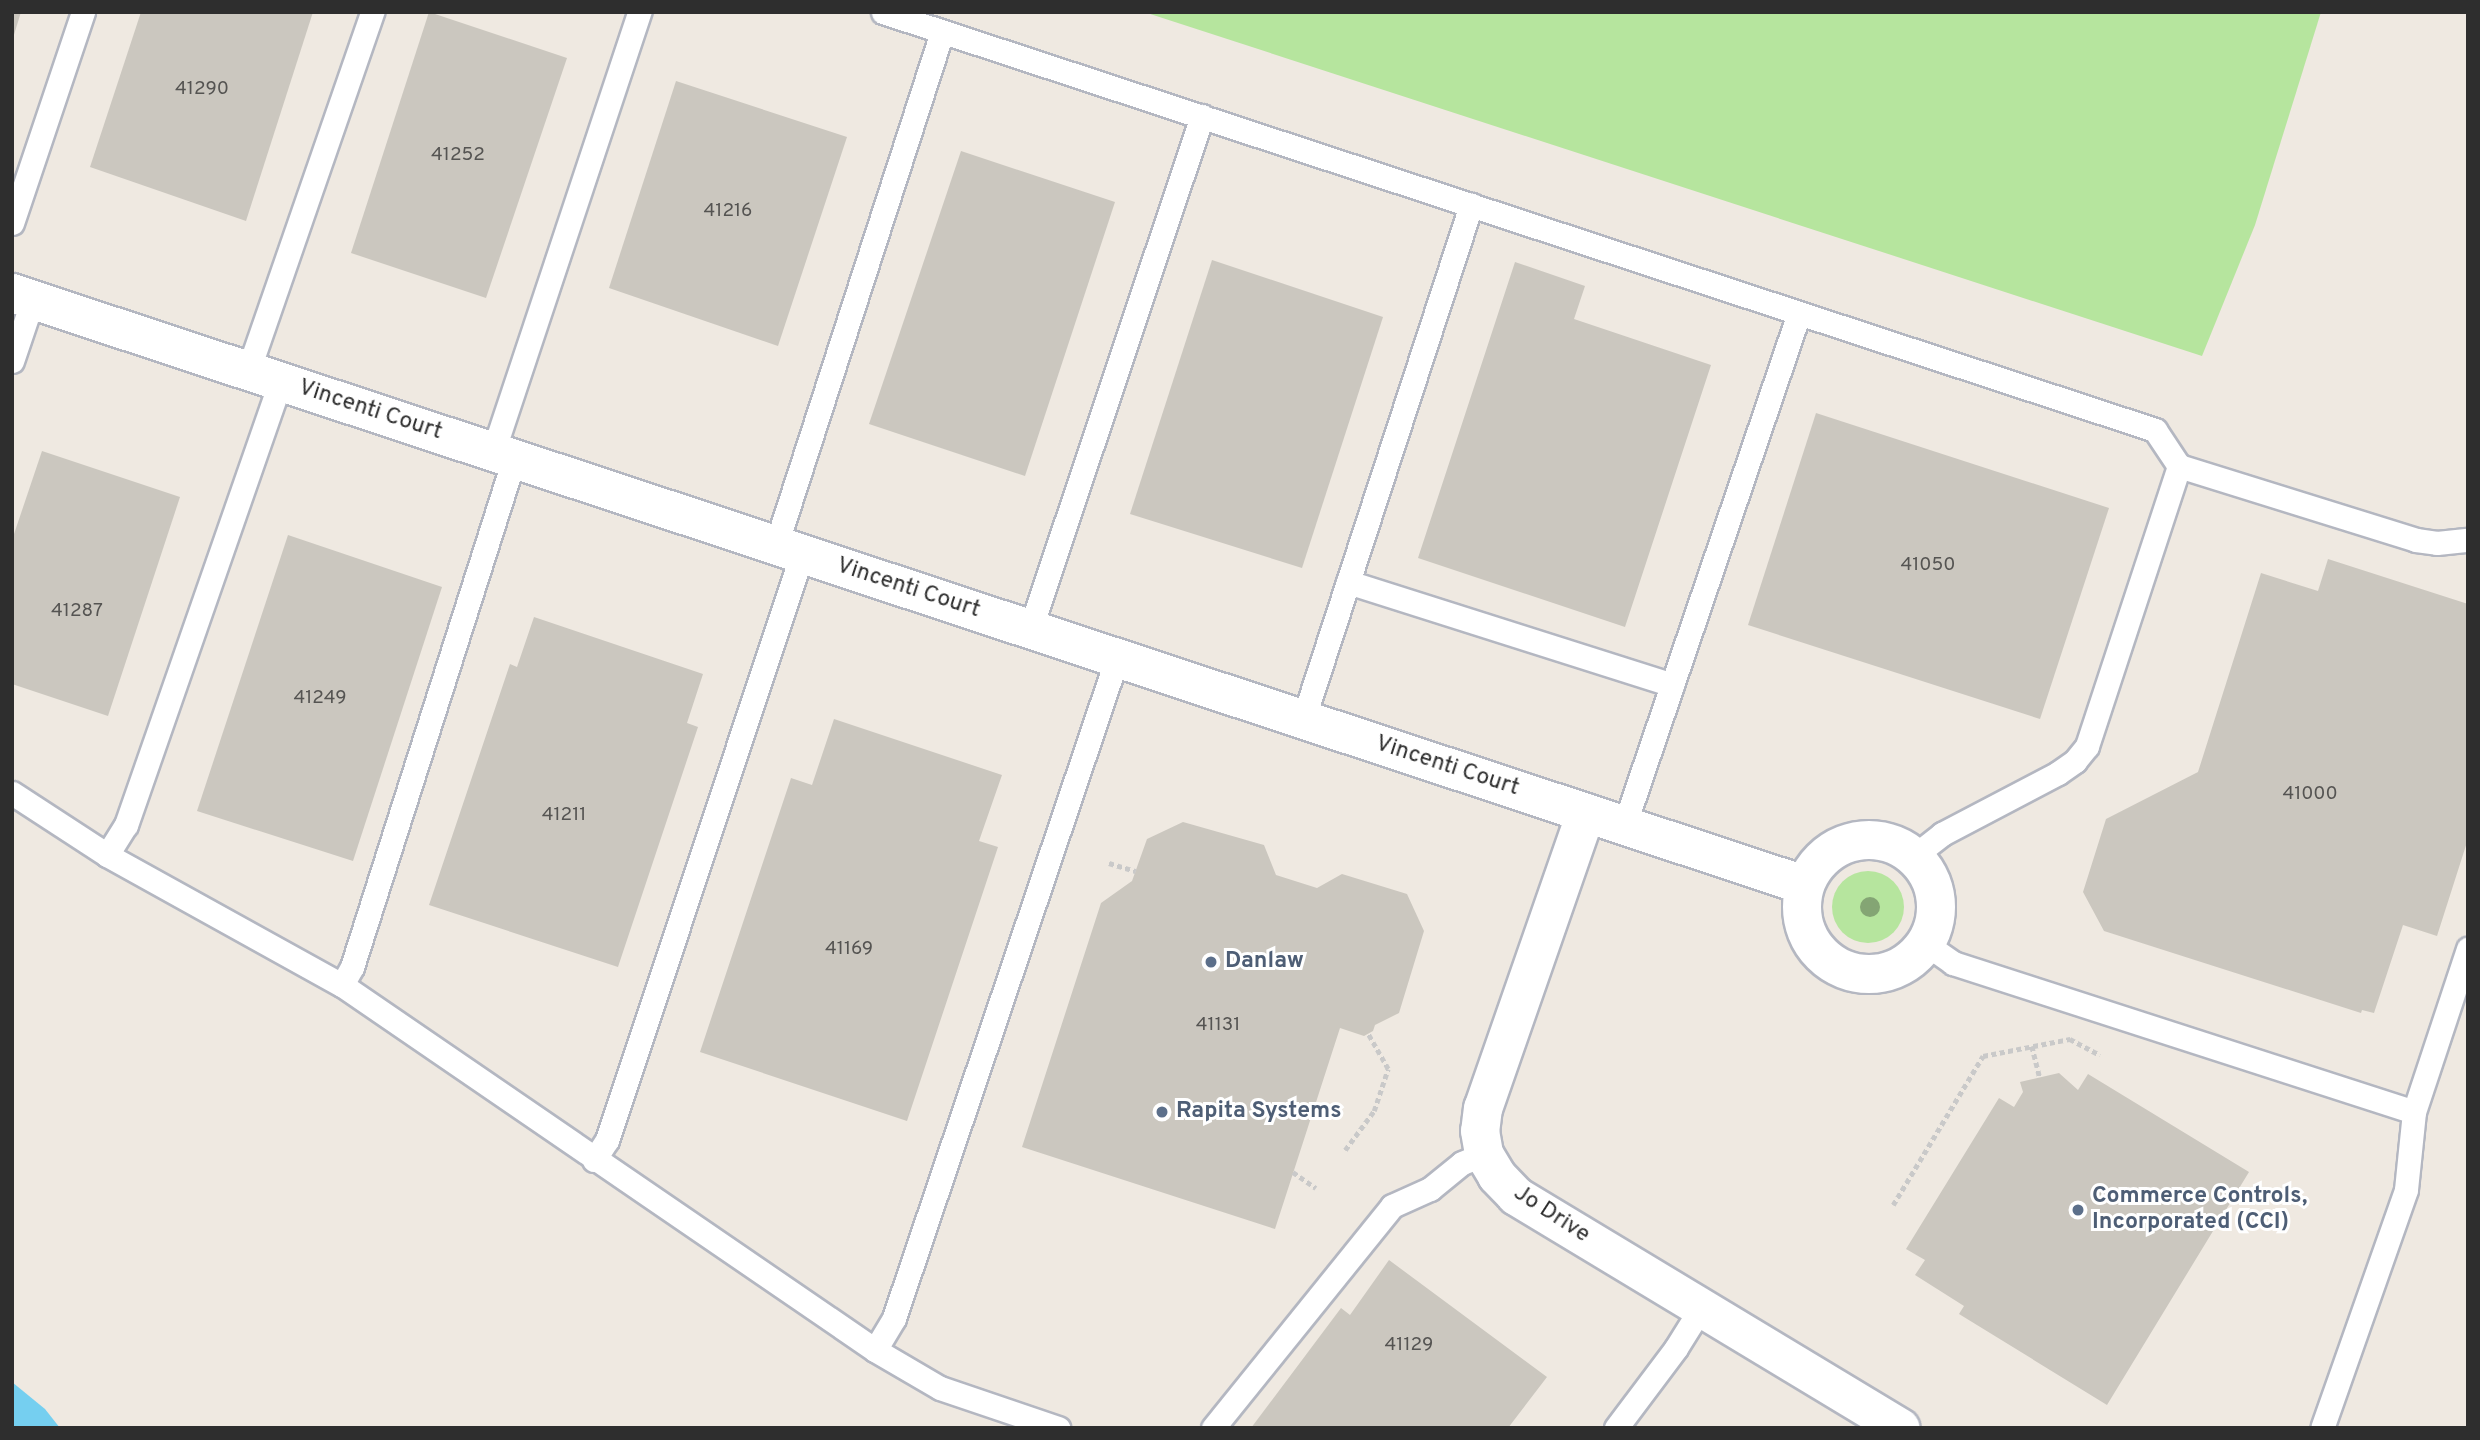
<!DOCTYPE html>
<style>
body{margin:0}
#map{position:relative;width:2480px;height:1440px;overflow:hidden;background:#efe9e1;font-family:Overpass,sans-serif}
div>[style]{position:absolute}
.green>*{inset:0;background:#b6e59e}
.round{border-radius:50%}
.water>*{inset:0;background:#75cff0}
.building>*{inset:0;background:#cbc7bf}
.path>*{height:4.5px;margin-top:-2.25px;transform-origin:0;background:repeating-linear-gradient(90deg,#c9c9c9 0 5px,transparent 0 8.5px)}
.roads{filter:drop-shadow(2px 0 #b4b7c1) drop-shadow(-2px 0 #b4b7c1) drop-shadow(0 2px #b4b7c1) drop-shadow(0 -2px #b4b7c1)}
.lane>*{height:23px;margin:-11.5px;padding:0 11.5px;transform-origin:11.5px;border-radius:11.5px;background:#fff}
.street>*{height:38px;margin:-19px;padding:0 19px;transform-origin:19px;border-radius:19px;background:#fff}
.street>.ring{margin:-19px;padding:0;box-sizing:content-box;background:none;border:38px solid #fff;border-radius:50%}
.trees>*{width:20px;height:20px;margin:-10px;border-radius:50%;background:#84a574}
.dots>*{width:19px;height:19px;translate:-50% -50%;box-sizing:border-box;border:4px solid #fff;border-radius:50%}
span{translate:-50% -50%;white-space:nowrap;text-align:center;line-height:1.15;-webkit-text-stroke:6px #fff;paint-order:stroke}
.number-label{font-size:19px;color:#555452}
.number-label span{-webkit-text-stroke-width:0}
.street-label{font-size:23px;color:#2e2e2e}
.service-label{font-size:23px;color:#4e5e75;font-weight:700}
.left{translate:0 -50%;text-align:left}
.frame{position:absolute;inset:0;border:14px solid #2e2e2e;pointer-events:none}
</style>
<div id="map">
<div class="green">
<div style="clip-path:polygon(1144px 12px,2321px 12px,2255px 225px,2202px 356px)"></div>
<div class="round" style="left:1832px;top:871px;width:72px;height:72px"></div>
</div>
<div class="water">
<div style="clip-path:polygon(12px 1382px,45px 1409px,60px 1428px,12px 1428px)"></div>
</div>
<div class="building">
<div style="clip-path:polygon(12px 12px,21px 12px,13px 38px,12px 38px)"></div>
<div style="clip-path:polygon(141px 12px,313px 12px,246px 221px,90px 167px)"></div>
<div style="clip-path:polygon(429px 12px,567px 58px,486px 298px,351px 253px)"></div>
<div style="clip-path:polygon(676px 81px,847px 137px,778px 346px,609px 288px)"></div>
<div style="clip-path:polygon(961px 151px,1115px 202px,1025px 476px,869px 424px)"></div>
<div style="clip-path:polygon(1212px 260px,1383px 317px,1302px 568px,1130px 514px)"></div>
<div style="clip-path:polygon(1515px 262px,1585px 286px,1574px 319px,1711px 365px,1625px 627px,1418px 558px)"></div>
<div style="clip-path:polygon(1816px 413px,2109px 508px,2040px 719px,1748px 625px)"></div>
<div style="clip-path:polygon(42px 451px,180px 497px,108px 716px,12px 684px,12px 540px)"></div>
<div style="clip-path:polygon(288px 535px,442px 587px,353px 861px,197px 811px)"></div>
<div style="clip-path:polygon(2328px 559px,2468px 604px,2468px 839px,2437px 936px,2403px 925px,2374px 1013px,2362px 1010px,2361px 1013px,2104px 931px,2083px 892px,2106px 819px,2198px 772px,2261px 573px,2318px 591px)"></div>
<div style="clip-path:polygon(534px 617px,703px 674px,687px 723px,698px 727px,618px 967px,429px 905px,510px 664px,517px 667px)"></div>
<div style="clip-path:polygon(834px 719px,1002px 775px,979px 841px,998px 847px,907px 1121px,700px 1052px,791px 778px,812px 785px)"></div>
<div style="clip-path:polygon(1183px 822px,1264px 845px,1276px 875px,1317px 888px,1342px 874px,1407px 894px,1424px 931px,1399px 1013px,1375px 1025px,1373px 1031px,1364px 1036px,1340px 1028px,1275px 1229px,1022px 1147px,1101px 903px,1132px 881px,1147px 839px)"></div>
<div style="clip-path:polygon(2059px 1073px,2078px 1090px,2088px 1074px,2249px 1172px,2107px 1405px,1959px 1314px,1964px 1306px,1915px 1275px,1925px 1260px,1906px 1249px,1999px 1098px,2014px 1107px,2023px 1092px,2020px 1082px)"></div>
<div style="clip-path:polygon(1389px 1260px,1547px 1377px,1508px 1428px,1251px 1428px,1341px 1308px,1350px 1315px)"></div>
</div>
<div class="path">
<div style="left:1109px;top:863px;width:28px;rotate:17deg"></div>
<div style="left:2032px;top:1046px;width:33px;rotate:76deg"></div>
<div style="left:1345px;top:1150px;width:49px;rotate:-53.4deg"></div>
<div style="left:1374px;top:1111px;width:44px;rotate:-71.6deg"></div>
<div style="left:1388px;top:1069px;width:40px;rotate:-119.7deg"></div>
<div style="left:1293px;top:1172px;width:28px;rotate:35deg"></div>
<div style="left:1893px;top:1205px;width:174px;rotate:-58.9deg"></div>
<div style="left:1983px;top:1056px;width:89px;rotate:-11.1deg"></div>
<div style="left:2070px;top:1039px;width:34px;rotate:28deg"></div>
</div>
<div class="roads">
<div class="lane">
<div style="left:883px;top:12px;width:1339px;rotate:18.19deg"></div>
<div style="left:2155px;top:430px;width:43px;rotate:56.3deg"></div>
<div style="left:2179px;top:466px;width:248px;rotate:17.3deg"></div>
<div style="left:2416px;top:540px;width:21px;rotate:8deg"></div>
<div style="left:2437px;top:543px;width:31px;rotate:-6deg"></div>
<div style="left:12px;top:223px;width:223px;rotate:-71.4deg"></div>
<div style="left:12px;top:361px;width:65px;rotate:-71.3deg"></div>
<div style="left:248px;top:371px;width:380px;rotate:-70.9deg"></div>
<div style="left:493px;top:452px;width:464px;rotate:-71.6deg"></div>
<div style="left:776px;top:545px;width:539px;rotate:-72.07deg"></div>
<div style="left:1348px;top:582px;width:340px;rotate:17.6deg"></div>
<div style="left:1030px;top:630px;width:542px;rotate:-71.5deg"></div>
<div style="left:1303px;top:720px;width:542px;rotate:-71.93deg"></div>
<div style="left:12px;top:793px;width:113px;rotate:33.1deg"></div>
<div style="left:107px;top:855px;width:269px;rotate:29deg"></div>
<div style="left:342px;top:985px;width:646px;rotate:34.4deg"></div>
<div style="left:875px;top:1350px;width:75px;rotate:30.3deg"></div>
<div style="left:940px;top:1388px;width:125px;rotate:18.7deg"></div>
<div style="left:1624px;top:826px;width:542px;rotate:-71.16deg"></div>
<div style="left:107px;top:855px;width:36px;rotate:-58deg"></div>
<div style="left:126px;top:825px;width:469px;rotate:-70.8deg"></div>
<div style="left:1914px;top:856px;width:36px;rotate:-38deg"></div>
<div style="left:1942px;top:834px;width:131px;rotate:-27.7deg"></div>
<div style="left:2058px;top:773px;width:21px;rotate:-35deg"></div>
<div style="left:2075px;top:761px;width:19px;rotate:-51deg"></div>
<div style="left:2087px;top:746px;width:295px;rotate:-71.8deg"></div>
<div style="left:1926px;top:944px;width:33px;rotate:35deg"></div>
<div style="left:1953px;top:963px;width:484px;rotate:17.9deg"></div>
<div style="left:2414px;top:1112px;width:78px;rotate:95.9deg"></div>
<div style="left:2406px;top:1190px;width:252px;rotate:109.4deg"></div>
<div style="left:342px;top:985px;width:21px;rotate:-61deg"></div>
<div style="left:352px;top:967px;width:533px;rotate:-72.31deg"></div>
<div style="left:2414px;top:1112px;width:172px;rotate:-71.7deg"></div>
<div style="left:594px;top:1160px;width:24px;rotate:-57deg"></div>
<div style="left:607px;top:1140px;width:618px;rotate:-71.59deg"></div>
<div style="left:875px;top:1350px;width:37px;rotate:-59deg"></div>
<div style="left:894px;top:1318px;width:697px;rotate:-71.33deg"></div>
<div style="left:1213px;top:1428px;width:285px;rotate:-51.1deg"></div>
<div style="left:1392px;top:1206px;width:42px;rotate:-24.1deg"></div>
<div style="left:1430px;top:1189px;width:41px;rotate:-39.1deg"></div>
<div style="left:1462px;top:1163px;width:24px;rotate:-22deg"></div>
<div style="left:1616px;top:1428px;width:100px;rotate:-53.1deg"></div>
<div style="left:1676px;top:1348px;width:47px;rotate:-58deg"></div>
</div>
<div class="street">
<div style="left:12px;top:293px;width:1887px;rotate:18.28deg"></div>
<div style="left:1586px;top:813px;width:312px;rotate:109.2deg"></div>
<div style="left:1483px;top:1108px;width:23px;rotate:97deg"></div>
<div style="left:1480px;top:1131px;width:23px;rotate:80deg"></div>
<div style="left:1484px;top:1154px;width:26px;rotate:59deg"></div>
<div style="left:1497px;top:1176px;width:28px;rotate:46deg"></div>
<div style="left:1516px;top:1196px;width:449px;rotate:31.1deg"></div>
<div class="ring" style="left:1802px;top:840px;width:96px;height:96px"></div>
</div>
</div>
<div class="trees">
<div style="left:1870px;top:907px"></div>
</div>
<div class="dots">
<div style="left:1211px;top:962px;background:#5c6f8a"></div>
<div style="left:1162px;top:1112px;background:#5c6f8a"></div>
<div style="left:2078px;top:1210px;background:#5c6f8a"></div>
</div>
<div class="number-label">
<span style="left:202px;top:90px">41290</span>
<span style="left:458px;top:156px">41252</span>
<span style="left:728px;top:212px">41216</span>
<span style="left:1928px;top:566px">41050</span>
<span style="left:77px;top:612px">41287</span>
<span style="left:320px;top:699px">41249</span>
<span style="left:2310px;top:795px">41000</span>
<span style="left:564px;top:816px">41211</span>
<span style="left:849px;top:950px">41169</span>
<span style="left:1218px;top:1026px">41131</span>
<span style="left:1409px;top:1346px">41129</span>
</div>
<div class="street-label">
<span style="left:370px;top:411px;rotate:18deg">Vincenti Court</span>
<span style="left:908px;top:589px;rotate:18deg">Vincenti Court</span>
<span style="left:1447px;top:767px;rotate:18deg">Vincenti Court</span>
<span style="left:1551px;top:1215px;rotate:33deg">Jo Drive</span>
</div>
<div class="service-label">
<span class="left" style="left:1225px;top:962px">Danlaw</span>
<span class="left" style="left:1176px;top:1112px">Rapita Systems</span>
<span class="left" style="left:2092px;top:1210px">Commerce Controls,<br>Incorporated (CCI)</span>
</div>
<div class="frame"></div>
</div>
